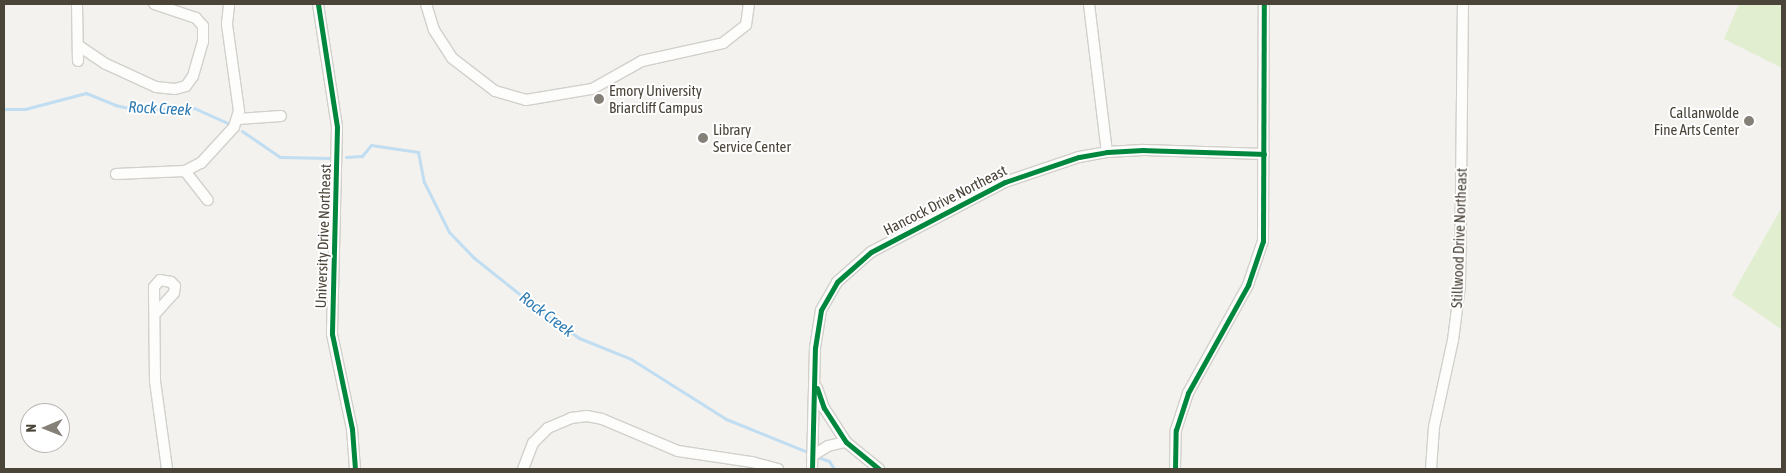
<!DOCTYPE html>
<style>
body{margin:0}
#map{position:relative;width:1786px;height:473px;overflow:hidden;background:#f4f2ee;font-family:"Asap Condensed",sans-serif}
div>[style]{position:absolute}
.green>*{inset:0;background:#e1eecf}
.stream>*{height:3px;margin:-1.5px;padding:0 1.5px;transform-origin:1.5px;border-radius:1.5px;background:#c0ddf1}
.roads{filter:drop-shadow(1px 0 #d2d0cb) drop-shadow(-1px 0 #d2d0cb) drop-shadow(0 1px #d2d0cb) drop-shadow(0 -1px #d2d0cb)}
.minor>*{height:10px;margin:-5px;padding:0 5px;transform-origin:5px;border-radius:5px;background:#fdfdfc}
.cycleway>*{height:5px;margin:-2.5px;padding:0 2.5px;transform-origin:2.5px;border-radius:2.5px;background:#00873e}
.dots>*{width:14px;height:14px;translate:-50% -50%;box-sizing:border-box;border:2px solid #fff;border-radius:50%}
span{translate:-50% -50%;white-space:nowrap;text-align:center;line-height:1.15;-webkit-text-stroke:4px #fff;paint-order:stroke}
.poi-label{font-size:15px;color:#4b4439}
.left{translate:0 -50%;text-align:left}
.right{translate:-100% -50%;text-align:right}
.street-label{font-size:15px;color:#4b4439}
.water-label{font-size:16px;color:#2e7ab2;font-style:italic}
.frame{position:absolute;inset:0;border:5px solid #4b4439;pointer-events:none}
.north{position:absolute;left:20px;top:403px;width:50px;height:50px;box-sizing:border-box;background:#fff;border:1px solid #b7b4b0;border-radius:50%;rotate:269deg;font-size:14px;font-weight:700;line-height:20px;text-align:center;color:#4b4439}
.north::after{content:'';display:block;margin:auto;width:18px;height:22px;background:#868178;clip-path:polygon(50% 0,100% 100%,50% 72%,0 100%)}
</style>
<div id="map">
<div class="green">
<div style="clip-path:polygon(1739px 4px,1782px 4px,1782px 68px,1724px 39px)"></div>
<div style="clip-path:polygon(1782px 207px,1782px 330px,1732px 295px)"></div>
</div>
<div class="stream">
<div style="left:4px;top:109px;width:21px"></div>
<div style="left:25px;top:109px;width:63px;rotate:-14.7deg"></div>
<div style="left:86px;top:93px;width:31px;rotate:22deg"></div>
<div style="left:115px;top:105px;width:25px;rotate:12deg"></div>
<div style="left:139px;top:110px;width:55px;rotate:-2.1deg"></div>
<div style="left:194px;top:108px;width:37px;rotate:24deg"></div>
<div style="left:242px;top:131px;width:46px;rotate:34.4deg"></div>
<div style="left:280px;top:157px;width:50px;rotate:1.1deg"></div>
<div style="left:346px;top:157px;width:16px;rotate:-4deg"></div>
<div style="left:362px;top:156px;width:14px;rotate:-51deg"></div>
<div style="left:371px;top:145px;width:48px;rotate:8.5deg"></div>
<div style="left:418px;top:152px;width:31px;rotate:79deg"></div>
<div style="left:424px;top:182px;width:56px;rotate:63.4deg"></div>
<div style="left:449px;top:232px;width:35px;rotate:46deg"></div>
<div style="left:473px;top:257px;width:82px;rotate:38.6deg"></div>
<div style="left:537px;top:308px;width:52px;rotate:35.5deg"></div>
<div style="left:579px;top:338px;width:56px;rotate:22deg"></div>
<div style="left:631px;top:359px;width:112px;rotate:32.3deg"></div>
<div style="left:726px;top:419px;width:85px;rotate:22.1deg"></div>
<div style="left:820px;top:458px;width:9px;rotate:18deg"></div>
<div style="left:829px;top:461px;width:9px;rotate:58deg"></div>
</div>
<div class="roads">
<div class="minor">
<div style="left:77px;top:4px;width:57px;rotate:89deg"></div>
<div style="left:318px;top:4px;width:124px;rotate:81.2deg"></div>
<div style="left:337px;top:127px;width:207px;rotate:91.4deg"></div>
<div style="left:332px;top:334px;width:97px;rotate:78.1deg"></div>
<div style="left:352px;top:429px;width:40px;rotate:85.7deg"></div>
<div style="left:426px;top:4px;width:27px;rotate:73deg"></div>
<div style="left:434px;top:30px;width:33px;rotate:57deg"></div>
<div style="left:452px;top:58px;width:54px;rotate:37.5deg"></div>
<div style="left:495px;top:91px;width:32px;rotate:16deg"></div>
<div style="left:526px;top:100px;width:67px;rotate:-9.5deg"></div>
<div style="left:592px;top:89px;width:57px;rotate:-29.2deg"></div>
<div style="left:642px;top:61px;width:83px;rotate:-12.5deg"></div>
<div style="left:723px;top:43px;width:29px;rotate:-38deg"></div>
<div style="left:746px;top:25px;width:21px;rotate:-82deg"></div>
<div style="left:1089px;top:4px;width:149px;rotate:83.1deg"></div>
<div style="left:79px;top:46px;width:32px;rotate:34deg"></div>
<div style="left:106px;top:64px;width:55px;rotate:24.7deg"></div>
<div style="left:156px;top:87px;width:19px;rotate:6deg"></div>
<div style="left:175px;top:89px;width:11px;rotate:-15deg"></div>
<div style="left:186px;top:86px;width:12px;rotate:-55deg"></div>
<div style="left:193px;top:76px;width:35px;rotate:-74deg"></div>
<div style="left:203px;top:42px;width:16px;rotate:-90deg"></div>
<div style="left:203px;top:26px;width:11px;rotate:-131deg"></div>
<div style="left:196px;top:18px;width:44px;rotate:-161.6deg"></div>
<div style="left:238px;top:119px;width:43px;rotate:-4deg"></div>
<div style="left:185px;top:171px;width:37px;rotate:52deg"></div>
<div style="left:116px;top:174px;width:69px;rotate:-2.5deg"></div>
<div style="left:185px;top:171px;width:18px;rotate:-27deg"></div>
<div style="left:201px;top:163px;width:49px;rotate:-47.5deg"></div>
<div style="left:234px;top:127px;width:17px;rotate:-73deg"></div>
<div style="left:239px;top:111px;width:88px;rotate:-97.9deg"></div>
<div style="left:227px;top:24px;width:20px;rotate:-84deg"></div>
<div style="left:155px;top:314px;width:28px;rotate:-48deg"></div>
<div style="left:174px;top:293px;width:7px;rotate:-82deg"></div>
<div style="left:175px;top:286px;width:6px;rotate:-135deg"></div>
<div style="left:171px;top:282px;width:11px;rotate:-170deg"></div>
<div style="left:160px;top:280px;width:9px;rotate:131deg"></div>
<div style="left:154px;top:287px;width:94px;rotate:89.4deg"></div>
<div style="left:155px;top:381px;width:89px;rotate:82.2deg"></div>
<div style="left:817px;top:388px;width:21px;rotate:71deg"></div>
<div style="left:824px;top:408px;width:40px;rotate:57.1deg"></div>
<div style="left:846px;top:442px;width:43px;rotate:39.3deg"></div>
<div style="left:812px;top:456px;width:19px;rotate:-32deg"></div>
<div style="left:828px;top:446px;width:18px;rotate:-13deg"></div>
<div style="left:523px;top:469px;width:28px;rotate:-69deg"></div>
<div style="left:533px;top:443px;width:21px;rotate:-45deg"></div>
<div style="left:548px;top:428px;width:25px;rotate:-23deg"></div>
<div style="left:571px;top:418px;width:16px;rotate:-7deg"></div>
<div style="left:587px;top:416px;width:15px;rotate:11deg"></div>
<div style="left:602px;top:419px;width:82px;rotate:22.8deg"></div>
<div style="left:678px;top:451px;width:75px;rotate:8.5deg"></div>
<div style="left:752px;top:462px;width:27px;rotate:15deg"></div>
<div style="left:812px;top:469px;width:121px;rotate:-88.6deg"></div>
<div style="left:815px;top:348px;width:38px;rotate:-81deg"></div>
<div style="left:821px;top:310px;width:32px;rotate:-60deg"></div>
<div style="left:837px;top:282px;width:45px;rotate:-41.4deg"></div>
<div style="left:871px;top:252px;width:151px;rotate:-27.6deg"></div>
<div style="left:1005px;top:182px;width:78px;rotate:-18.7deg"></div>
<div style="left:1079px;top:157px;width:28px;rotate:-10deg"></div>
<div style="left:1107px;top:152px;width:36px;rotate:-3deg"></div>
<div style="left:1143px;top:150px;width:121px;rotate:1.9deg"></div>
<div style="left:1175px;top:469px;width:39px;rotate:-89deg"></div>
<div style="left:1176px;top:430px;width:39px;rotate:-72deg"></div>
<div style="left:1188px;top:393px;width:124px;rotate:-60.9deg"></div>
<div style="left:1248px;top:285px;width:46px;rotate:-71.2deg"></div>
<div style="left:1263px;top:241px;width:237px;rotate:-89.8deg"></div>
<div style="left:1431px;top:469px;width:42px;rotate:-85.9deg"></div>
<div style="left:1434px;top:427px;width:89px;rotate:-77.7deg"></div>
<div style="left:1453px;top:340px;width:54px;rotate:-82.6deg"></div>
<div style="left:1460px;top:286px;width:282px;rotate:-89.4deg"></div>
</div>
</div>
<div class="cycleway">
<div style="left:318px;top:4px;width:124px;rotate:81.2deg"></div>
<div style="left:337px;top:127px;width:207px;rotate:91.4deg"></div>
<div style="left:332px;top:334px;width:97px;rotate:78.1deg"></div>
<div style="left:352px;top:429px;width:40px;rotate:85.7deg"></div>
<div style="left:817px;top:388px;width:21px;rotate:71deg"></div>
<div style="left:824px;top:408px;width:40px;rotate:57.1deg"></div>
<div style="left:846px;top:442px;width:43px;rotate:39.3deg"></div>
<div style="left:812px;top:469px;width:121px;rotate:-88.6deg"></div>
<div style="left:815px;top:348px;width:38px;rotate:-81deg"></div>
<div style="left:821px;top:310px;width:32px;rotate:-60deg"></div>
<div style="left:837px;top:282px;width:45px;rotate:-41.4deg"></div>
<div style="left:871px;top:252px;width:151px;rotate:-27.6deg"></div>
<div style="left:1005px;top:182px;width:78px;rotate:-18.7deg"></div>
<div style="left:1079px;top:157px;width:28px;rotate:-10deg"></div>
<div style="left:1107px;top:152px;width:36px;rotate:-3deg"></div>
<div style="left:1143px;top:150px;width:121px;rotate:1.9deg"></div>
<div style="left:1175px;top:469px;width:39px;rotate:-89deg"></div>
<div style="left:1176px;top:430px;width:39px;rotate:-72deg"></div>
<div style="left:1188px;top:393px;width:124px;rotate:-60.9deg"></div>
<div style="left:1248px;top:285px;width:46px;rotate:-71.2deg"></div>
<div style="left:1263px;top:241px;width:237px;rotate:-89.8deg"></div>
</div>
<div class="dots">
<div style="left:599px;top:99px;background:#868178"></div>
<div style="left:1749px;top:121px;background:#868178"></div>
<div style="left:703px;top:138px;background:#868178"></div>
</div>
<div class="poi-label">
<span class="left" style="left:609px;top:99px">Emory University<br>Briarcliff Campus</span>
<span class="right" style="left:1739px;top:121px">Callanwolde<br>Fine Arts Center</span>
<span class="left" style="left:713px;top:138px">Library<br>Service Center</span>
</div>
<div class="street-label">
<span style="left:945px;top:200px;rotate:-27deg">Hancock Drive Northeast</span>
<span style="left:323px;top:236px;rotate:-88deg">University Drive Northeast</span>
<span style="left:1459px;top:238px;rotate:-88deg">Stillwood Drive Northeast</span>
</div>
<div class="water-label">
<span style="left:160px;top:108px;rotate:3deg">Rock Creek</span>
<span style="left:547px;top:314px;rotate:37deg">Rock Creek</span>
</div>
<div class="frame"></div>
<div class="north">N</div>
</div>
